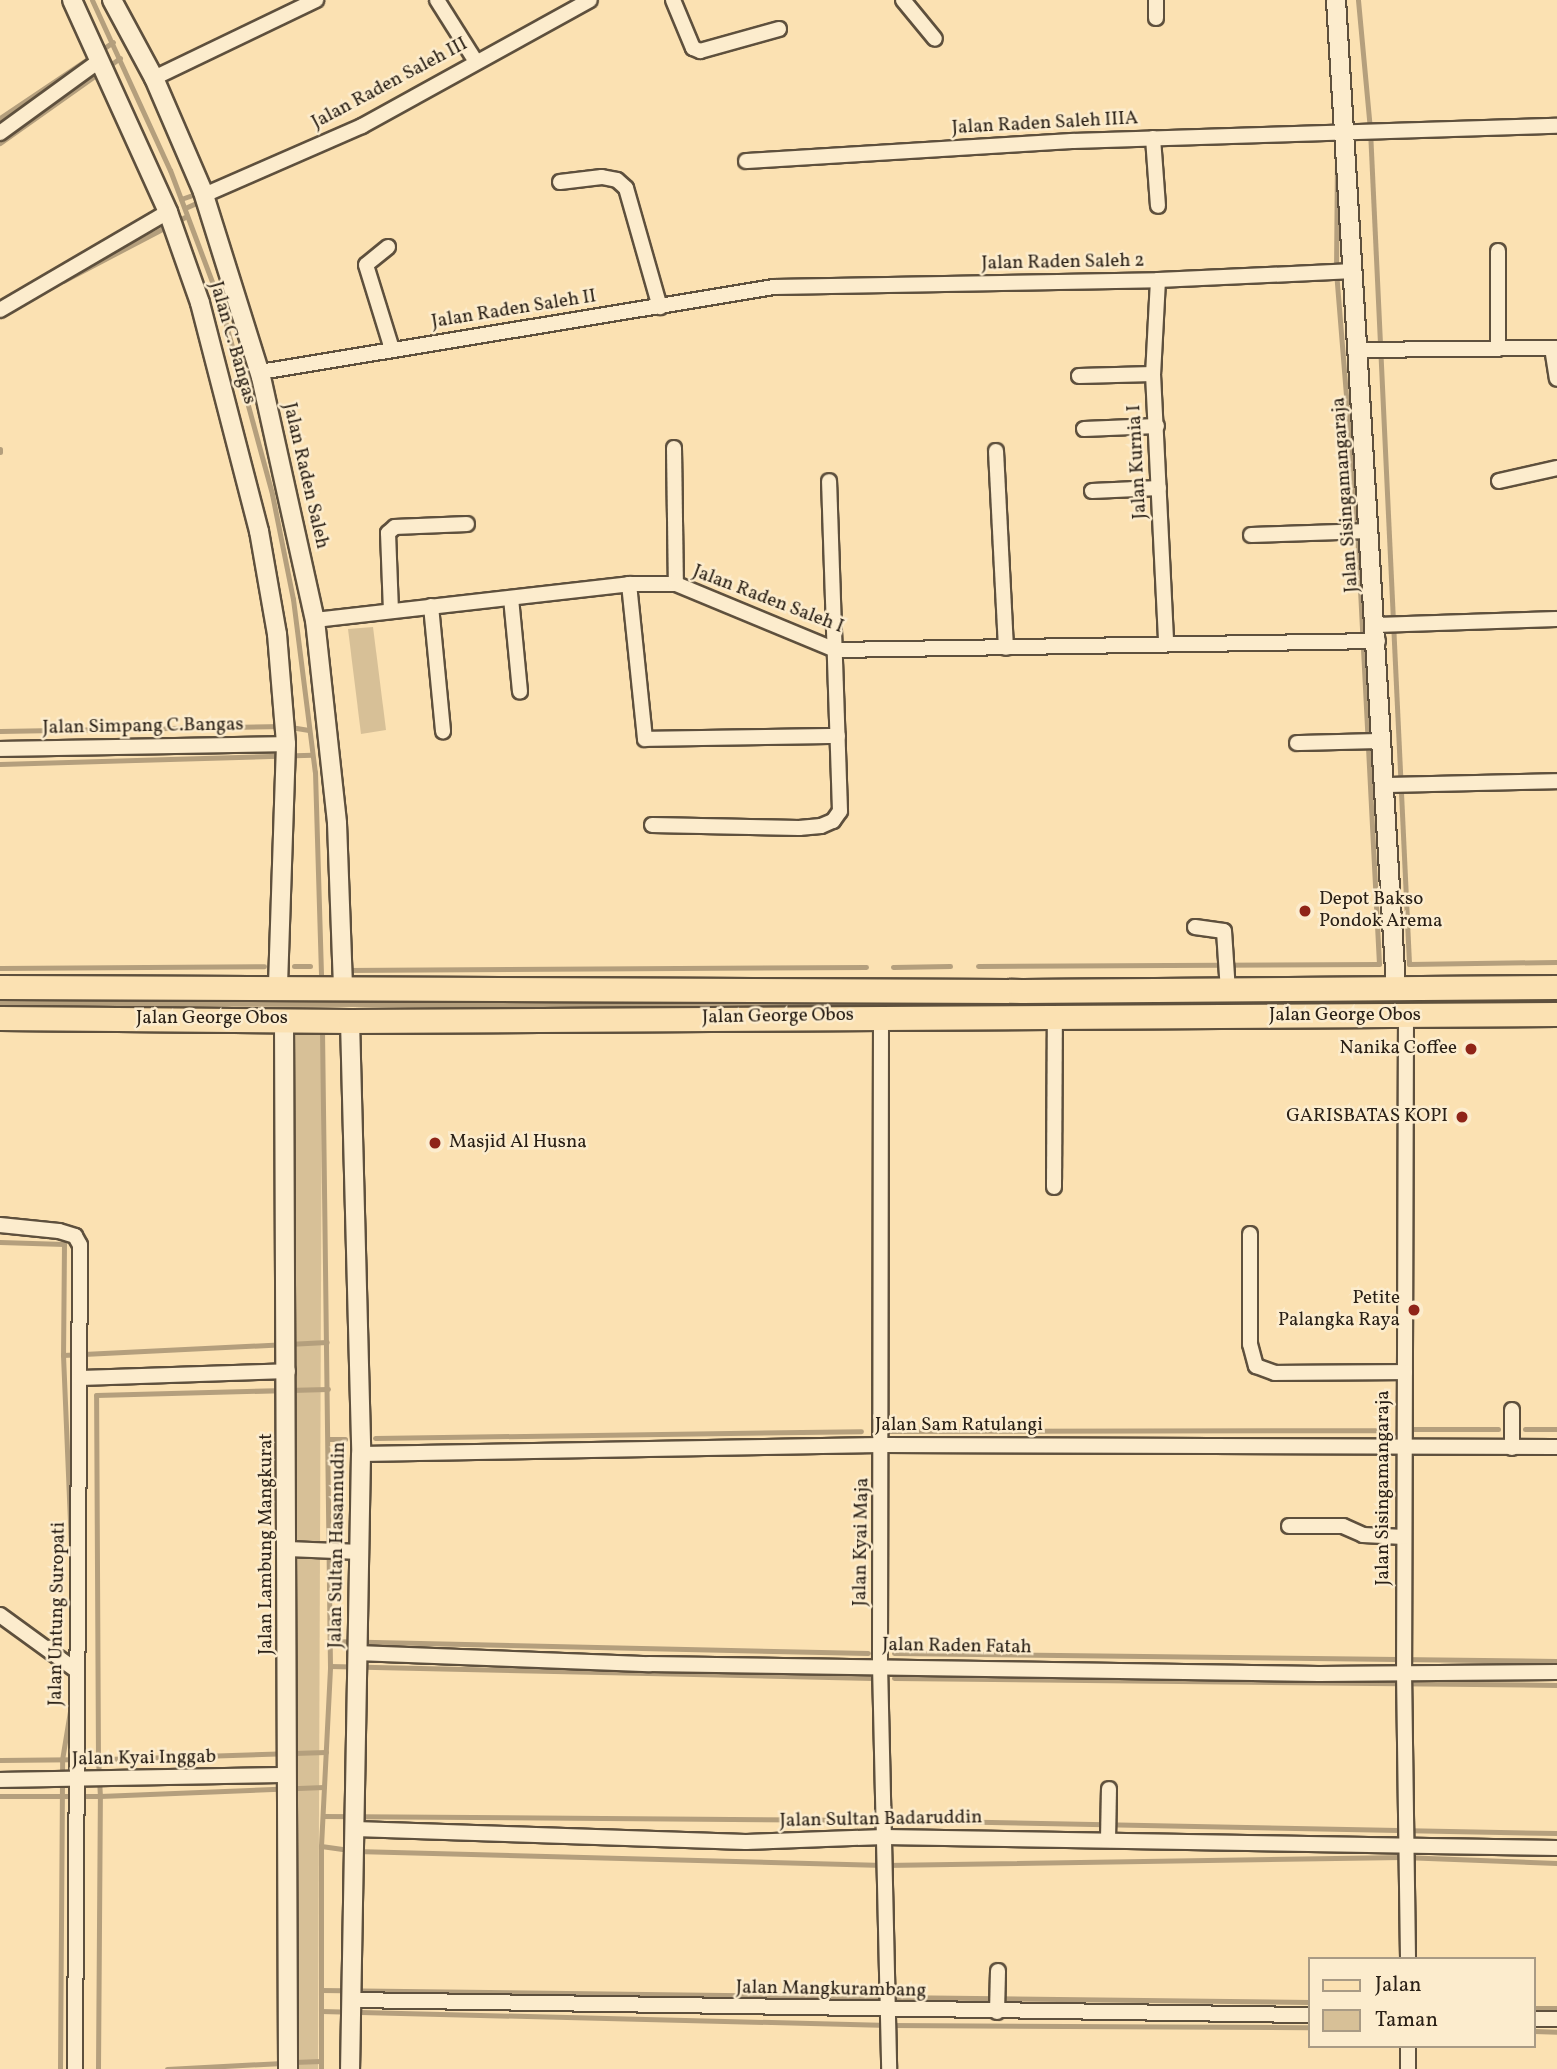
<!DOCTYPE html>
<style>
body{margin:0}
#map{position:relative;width:1557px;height:2069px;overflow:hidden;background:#fbe1b2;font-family:Vollkorn,serif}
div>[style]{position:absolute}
.green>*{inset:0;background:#d7c097}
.stream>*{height:5px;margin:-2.5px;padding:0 2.5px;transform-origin:2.5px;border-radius:2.5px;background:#b49f7d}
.roads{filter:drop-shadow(2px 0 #5e503d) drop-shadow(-2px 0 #5e503d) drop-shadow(0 2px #5e503d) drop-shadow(0 -2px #5e503d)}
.minor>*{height:14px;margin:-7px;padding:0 7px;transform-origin:7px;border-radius:7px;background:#fceccd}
.tertiary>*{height:18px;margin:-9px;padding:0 9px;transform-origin:9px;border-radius:9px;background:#fceccd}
.primary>*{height:23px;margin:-11.5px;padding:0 11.5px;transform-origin:11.5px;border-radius:11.5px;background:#fbe1b2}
.dots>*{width:19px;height:19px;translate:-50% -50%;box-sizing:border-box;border:4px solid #fceccd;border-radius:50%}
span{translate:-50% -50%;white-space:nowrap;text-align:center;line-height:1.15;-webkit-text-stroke:5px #fceccd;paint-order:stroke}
.street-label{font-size:19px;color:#2a2016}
.poi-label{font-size:19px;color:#2a2016}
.left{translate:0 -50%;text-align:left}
.right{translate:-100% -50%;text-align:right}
.legend{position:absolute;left:1308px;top:1957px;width:228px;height:91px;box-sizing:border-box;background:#fceccd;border:2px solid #a89a84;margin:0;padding:9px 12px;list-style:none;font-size:21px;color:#2a2016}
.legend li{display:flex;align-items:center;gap:14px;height:35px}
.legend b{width:35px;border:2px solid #a89a84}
</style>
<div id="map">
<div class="green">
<div style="clip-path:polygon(373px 627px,386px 730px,361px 734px,348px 629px)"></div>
<div style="clip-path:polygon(322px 1030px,318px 2069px,293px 2069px,292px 1033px)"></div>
</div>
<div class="stream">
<div style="left:92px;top:0;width:187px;rotate:65.4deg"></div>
<div style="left:170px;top:170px;width:145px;rotate:69.4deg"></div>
<div style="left:221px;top:306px;width:195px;rotate:74.8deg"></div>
<div style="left:272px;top:494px;width:107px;rotate:78.7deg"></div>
<div style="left:293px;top:599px;width:174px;rotate:82.8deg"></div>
<div style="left:315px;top:772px;width:207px;rotate:88.3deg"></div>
<div style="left:1358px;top:0;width:131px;rotate:84.7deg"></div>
<div style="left:1370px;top:130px;width:835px;rotate:87.32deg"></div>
<div style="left:1409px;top:964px;width:148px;rotate:-0.8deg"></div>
<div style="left:0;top:118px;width:136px;rotate:-33.9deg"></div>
<div style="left:0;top:143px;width:147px;rotate:-35.3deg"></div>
<div style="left:181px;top:199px;width:21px;rotate:-19deg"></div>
<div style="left:185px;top:208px;width:20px;rotate:-24deg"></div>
<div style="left:63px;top:281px;width:140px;rotate:-27.7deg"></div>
<div style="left:0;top:449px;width:3px;rotate:90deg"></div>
<div style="left:0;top:731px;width:284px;rotate:-1deg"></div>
<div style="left:284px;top:726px;width:25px;rotate:9deg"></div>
<div style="left:0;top:764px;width:312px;rotate:-1.7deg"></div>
<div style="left:294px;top:966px;width:16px"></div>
<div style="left:978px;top:966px;width:401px;rotate:-0.3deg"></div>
<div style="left:1379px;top:964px;width:433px;rotate:-92.9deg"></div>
<div style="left:1357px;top:532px;width:261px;rotate:-94.6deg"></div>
<div style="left:1336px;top:272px;width:113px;rotate:-89.5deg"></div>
<div style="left:893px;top:967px;width:57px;rotate:-1deg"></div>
<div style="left:0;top:968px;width:264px;rotate:-0.4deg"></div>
<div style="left:344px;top:970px;width:522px;rotate:-0.33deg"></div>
<div style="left:0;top:1003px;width:768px;rotate:0.15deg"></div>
<div style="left:768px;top:1005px;width:789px;rotate:-0.36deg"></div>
<div style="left:0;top:1242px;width:64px;rotate:1.8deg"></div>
<div style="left:64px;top:1244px;width:111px;rotate:90.5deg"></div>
<div style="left:63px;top:1355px;width:264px;rotate:-2.8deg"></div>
<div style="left:63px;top:1355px;width:191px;rotate:87.6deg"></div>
<div style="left:1409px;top:1429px;width:89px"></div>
<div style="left:1525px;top:1429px;width:32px"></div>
<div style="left:887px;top:1431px;width:495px;rotate:-0.1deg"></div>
<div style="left:375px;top:1438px;width:486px;rotate:-0.8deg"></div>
<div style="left:329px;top:1439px;width:16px"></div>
<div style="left:330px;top:1641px;width:538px;rotate:1.28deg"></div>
<div style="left:894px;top:1653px;width:663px;rotate:0.69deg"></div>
<div style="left:330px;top:1666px;width:543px;rotate:1.27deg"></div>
<div style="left:894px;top:1678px;width:663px;rotate:0.6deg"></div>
<div style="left:326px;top:1752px;width:228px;rotate:178.2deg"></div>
<div style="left:98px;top:1759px;width:364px;rotate:-90.3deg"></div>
<div style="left:96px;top:1395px;width:232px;rotate:-1.5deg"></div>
<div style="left:0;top:1760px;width:98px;rotate:-0.6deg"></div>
<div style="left:98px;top:1759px;width:37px;rotate:87deg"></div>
<div style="left:100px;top:1796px;width:100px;rotate:180deg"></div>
<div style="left:323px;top:1816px;width:561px;rotate:0.41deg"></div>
<div style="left:884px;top:1820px;width:673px;rotate:1.11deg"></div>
<div style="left:321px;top:1846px;width:34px;rotate:8deg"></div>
<div style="left:355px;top:1851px;width:529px;rotate:1.52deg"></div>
<div style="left:884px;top:1865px;width:518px;rotate:-0.88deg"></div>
<div style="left:1402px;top:1857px;width:155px;rotate:2.2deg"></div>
<div style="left:321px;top:1990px;width:989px;rotate:0.7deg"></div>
<div style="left:1534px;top:2008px;width:23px"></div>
<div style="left:321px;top:2011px;width:568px;rotate:1.41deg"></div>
<div style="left:889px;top:2025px;width:421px;rotate:0.3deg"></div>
<div style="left:1534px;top:2031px;width:23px;rotate:2deg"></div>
<div style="left:293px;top:2062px;width:28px;rotate:-2deg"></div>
<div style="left:60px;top:2069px;width:309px;rotate:-89.6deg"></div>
<div style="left:62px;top:1760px;width:56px;rotate:-80.7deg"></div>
<div style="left:98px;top:2069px;width:273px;rotate:-89.6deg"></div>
<div style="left:100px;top:1796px;width:224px;rotate:-2.3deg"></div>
<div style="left:167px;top:2069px;width:116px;rotate:-3deg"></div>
<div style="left:321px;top:2069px;width:223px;rotate:-90deg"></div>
<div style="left:321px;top:1846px;width:180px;rotate:-87.1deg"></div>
<div style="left:330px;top:1666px;width:636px;rotate:-90.72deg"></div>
</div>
<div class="roads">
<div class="minor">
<div style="left:437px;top:0;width:71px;rotate:57.7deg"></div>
<div style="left:673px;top:0;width:52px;rotate:67.4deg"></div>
<div style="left:693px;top:48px;width:8px;rotate:23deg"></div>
<div style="left:700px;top:51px;width:82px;rotate:-15.6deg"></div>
<div style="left:903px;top:0;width:50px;rotate:50.6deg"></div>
<div style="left:1156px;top:0;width:18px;rotate:90deg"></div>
<div style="left:154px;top:78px;width:180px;rotate:-25.7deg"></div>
<div style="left:0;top:133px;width:122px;rotate:-36deg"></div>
<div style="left:1153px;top:138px;width:68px;rotate:85.8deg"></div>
<div style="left:746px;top:161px;width:327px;rotate:-3.5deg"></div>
<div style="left:1072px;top:141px;width:485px;rotate:-1.8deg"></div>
<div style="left:560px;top:182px;width:42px;rotate:-6.8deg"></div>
<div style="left:602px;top:177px;width:15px;rotate:11deg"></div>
<div style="left:617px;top:180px;width:12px;rotate:42deg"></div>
<div style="left:626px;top:188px;width:124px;rotate:74.1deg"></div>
<div style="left:204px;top:195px;width:172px;rotate:-23.6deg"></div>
<div style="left:362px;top:126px;width:260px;rotate:-28.9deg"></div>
<div style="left:388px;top:247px;width:28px;rotate:141deg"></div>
<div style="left:366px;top:265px;width:88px;rotate:72.8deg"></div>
<div style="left:1498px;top:251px;width:98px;rotate:90deg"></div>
<div style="left:1158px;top:280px;width:94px;rotate:93deg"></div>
<div style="left:1153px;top:374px;width:268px;rotate:87.2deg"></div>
<div style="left:0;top:310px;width:194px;rotate:-30.3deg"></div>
<div style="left:1552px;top:348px;width:31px;rotate:81deg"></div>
<div style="left:1358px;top:350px;width:199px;rotate:-0.6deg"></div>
<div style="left:260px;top:372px;width:521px;rotate:-9.39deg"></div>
<div style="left:774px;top:287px;width:384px;rotate:-1deg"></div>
<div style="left:1158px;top:280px;width:196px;rotate:-2.6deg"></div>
<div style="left:1079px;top:376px;width:74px;rotate:-1.5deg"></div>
<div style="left:1084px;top:429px;width:73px;rotate:-2.4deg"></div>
<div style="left:674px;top:448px;width:136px;rotate:89.2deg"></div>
<div style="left:996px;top:451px;width:197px;rotate:87.1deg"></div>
<div style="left:1499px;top:481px;width:59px;rotate:-12.6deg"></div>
<div style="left:1092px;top:491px;width:67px;rotate:-2.6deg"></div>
<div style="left:1251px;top:535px;width:118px;rotate:-1.9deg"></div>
<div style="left:629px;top:584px;width:156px;rotate:84.1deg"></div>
<div style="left:645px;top:739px;width:193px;rotate:-0.9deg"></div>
<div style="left:511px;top:598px;width:94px;rotate:84.5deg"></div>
<div style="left:431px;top:606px;width:126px;rotate:84.5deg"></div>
<div style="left:391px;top:611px;width:78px;rotate:-92.2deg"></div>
<div style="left:388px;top:533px;width:9px;rotate:-41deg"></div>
<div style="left:395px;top:527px;width:72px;rotate:-2.4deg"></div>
<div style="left:315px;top:620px;width:316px;rotate:-6.5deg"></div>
<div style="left:629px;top:584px;width:47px"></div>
<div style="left:676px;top:584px;width:172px;rotate:22.5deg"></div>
<div style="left:835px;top:650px;width:543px;rotate:-0.95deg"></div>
<div style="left:1376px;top:625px;width:181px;rotate:-1.9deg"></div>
<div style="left:1297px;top:743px;width:84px;rotate:-1.4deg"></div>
<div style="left:0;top:749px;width:286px;rotate:-1deg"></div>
<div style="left:1384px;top:785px;width:173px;rotate:-1.3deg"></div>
<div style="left:652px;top:825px;width:147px;rotate:1.2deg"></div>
<div style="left:799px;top:828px;width:22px;rotate:-5deg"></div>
<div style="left:821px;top:826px;width:13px;rotate:-23deg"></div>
<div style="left:833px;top:821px;width:12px;rotate:-55deg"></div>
<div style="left:840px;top:811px;width:330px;rotate:-91.9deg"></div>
<div style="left:1195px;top:927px;width:29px;rotate:8deg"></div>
<div style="left:1224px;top:931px;width:60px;rotate:86.2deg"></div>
<div style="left:881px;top:1016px;width:648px;rotate:90.09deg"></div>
<div style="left:880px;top:1664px;width:405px;rotate:88.7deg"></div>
<div style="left:1406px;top:1016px;width:655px;rotate:90.17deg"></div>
<div style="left:1404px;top:1671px;width:288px;rotate:89.2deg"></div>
<div style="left:1054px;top:1187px;width:170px;rotate:-89.7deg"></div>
<div style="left:0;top:1225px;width:59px;rotate:5.8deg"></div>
<div style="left:59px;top:1231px;width:17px;rotate:17deg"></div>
<div style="left:75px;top:1236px;width:10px;rotate:61deg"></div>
<div style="left:80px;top:1245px;width:824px;rotate:90.35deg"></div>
<div style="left:1250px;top:1234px;width:110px;rotate:90deg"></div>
<div style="left:1250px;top:1344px;width:23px;rotate:75deg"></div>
<div style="left:1256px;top:1366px;width:20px;rotate:20deg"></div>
<div style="left:1275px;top:1373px;width:130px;rotate:-0.4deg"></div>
<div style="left:80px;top:1378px;width:208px;rotate:-1.9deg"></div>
<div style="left:1512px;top:1410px;width:38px;rotate:90deg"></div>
<div style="left:361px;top:1454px;width:522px;rotate:-0.99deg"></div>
<div style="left:883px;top:1445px;width:674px;rotate:0.17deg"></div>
<div style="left:1289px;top:1526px;width:54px"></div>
<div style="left:1343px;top:1526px;width:22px;rotate:24deg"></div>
<div style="left:1363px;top:1535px;width:41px;rotate:2.8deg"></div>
<div style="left:289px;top:1549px;width:70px;rotate:2.5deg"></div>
<div style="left:0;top:1615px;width:95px;rotate:36deg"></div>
<div style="left:77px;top:1671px;width:5px;rotate:-90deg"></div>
<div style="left:357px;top:1653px;width:292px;rotate:2.2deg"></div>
<div style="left:649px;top:1664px;width:670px;rotate:0.86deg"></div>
<div style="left:1319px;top:1674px;width:238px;rotate:-0.5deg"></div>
<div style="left:0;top:1780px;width:288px;rotate:-1deg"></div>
<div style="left:355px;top:1829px;width:391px;rotate:1.9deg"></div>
<div style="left:746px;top:1842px;width:138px;rotate:-2.1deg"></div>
<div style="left:884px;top:1837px;width:673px;rotate:0.94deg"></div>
<div style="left:1108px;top:1840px;width:51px;rotate:-88.9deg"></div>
<div style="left:351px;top:2000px;width:959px;rotate:0.9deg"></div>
<div style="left:997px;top:2012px;width:41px;rotate:-88.6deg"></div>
<div style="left:1534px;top:2019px;width:23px"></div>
<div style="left:1408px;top:2046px;width:23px;rotate:90deg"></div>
</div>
<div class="tertiary">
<div style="left:72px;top:0;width:233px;rotate:65.6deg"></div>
<div style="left:168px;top:212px;width:96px;rotate:70.6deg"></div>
<div style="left:200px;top:303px;width:236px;rotate:75.5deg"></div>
<div style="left:259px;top:531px;width:105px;rotate:80.1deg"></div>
<div style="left:277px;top:634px;width:110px;rotate:85.3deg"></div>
<div style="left:286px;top:744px;width:244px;rotate:91.9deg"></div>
<div style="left:112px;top:0;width:89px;rotate:61.7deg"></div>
<div style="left:154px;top:78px;width:124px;rotate:66.7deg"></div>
<div style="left:203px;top:192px;width:194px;rotate:72.6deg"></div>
<div style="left:261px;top:377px;width:249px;rotate:77.5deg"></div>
<div style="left:315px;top:620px;width:204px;rotate:83.8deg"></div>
<div style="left:337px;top:823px;width:166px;rotate:87.9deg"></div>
<div style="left:1336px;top:0;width:989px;rotate:86.52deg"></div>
<div style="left:284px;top:1020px;width:1049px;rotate:89.78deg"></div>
<div style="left:350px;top:1021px;width:433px;rotate:88.5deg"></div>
<div style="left:361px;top:1454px;width:615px;rotate:91.02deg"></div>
</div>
<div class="primary">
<div style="left:0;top:987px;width:1022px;rotate:0.22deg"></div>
<div style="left:1022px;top:991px;width:535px;rotate:-0.43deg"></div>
<div style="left:0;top:1018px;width:350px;rotate:0.5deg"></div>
<div style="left:350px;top:1021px;width:1207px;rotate:-0.33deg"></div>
</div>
</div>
<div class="dots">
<div style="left:1305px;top:911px;background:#8f2418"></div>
<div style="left:1471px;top:1049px;background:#8f2418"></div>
<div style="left:1462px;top:1117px;background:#8f2418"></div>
<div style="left:435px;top:1143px;background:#8f2418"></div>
<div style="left:1414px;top:1310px;background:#8f2418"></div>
</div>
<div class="street-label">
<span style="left:390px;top:84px;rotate:-28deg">Jalan Raden Saleh III</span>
<span style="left:1045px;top:124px;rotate:-3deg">Jalan Raden Saleh IIIA</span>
<span style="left:1063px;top:263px;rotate:-1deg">Jalan Raden Saleh 2</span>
<span style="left:514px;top:310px;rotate:-9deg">Jalan Raden Saleh II</span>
<span style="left:232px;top:343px;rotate:74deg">Jalan C. Bangas</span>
<span style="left:1138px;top:462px;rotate:-93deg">Jalan Kurnia I</span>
<span style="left:305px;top:476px;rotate:77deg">Jalan Raden Saleh</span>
<span style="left:1346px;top:495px;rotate:-94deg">Jalan Sisingamangaraja</span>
<span style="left:768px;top:600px;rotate:21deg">Jalan Raden Saleh I</span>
<span style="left:143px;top:727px;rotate:-1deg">Jalan Simpang C.Bangas</span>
<span style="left:1345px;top:1016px">Jalan George Obos</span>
<span style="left:778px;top:1017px;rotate:-1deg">Jalan George Obos</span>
<span style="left:212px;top:1019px">Jalan George Obos</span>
<span style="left:959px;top:1426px">Jalan Sam Ratulangi</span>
<span style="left:1384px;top:1488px;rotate:-90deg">Jalan Sisingamangaraja</span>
<span style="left:862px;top:1542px;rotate:-89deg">Jalan Kyai Maja</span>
<span style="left:267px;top:1544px;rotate:-90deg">Jalan Lambung Mangkurat</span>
<span style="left:338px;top:1545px;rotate:-89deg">Jalan Sultan Hasannudin</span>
<span style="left:58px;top:1614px;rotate:-89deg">Jalan Untung Suropati</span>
<span style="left:957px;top:1647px;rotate:1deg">Jalan Raden Fatah</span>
<span style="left:144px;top:1759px;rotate:-1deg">Jalan Kyai Inggab</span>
<span style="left:881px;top:1820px;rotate:-1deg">Jalan Sultan Badaruddin</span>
<span style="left:831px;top:1990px;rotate:1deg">Jalan Mangkurambang</span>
</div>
<div class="poi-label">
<span class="left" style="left:1319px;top:911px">Depot Bakso<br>Pondok Arema</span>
<span class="right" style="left:1457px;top:1049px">Nanika Coffee</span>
<span class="right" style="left:1448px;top:1117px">GARISBATAS KOPI</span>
<span class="left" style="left:449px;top:1143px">Masjid Al Husna</span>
<span class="right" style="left:1400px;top:1310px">Petite<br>Palangka Raya</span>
</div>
<ul class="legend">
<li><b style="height:9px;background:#fbe1b2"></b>Jalan</li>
<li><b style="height:19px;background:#d7c097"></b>Taman</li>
</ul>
</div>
